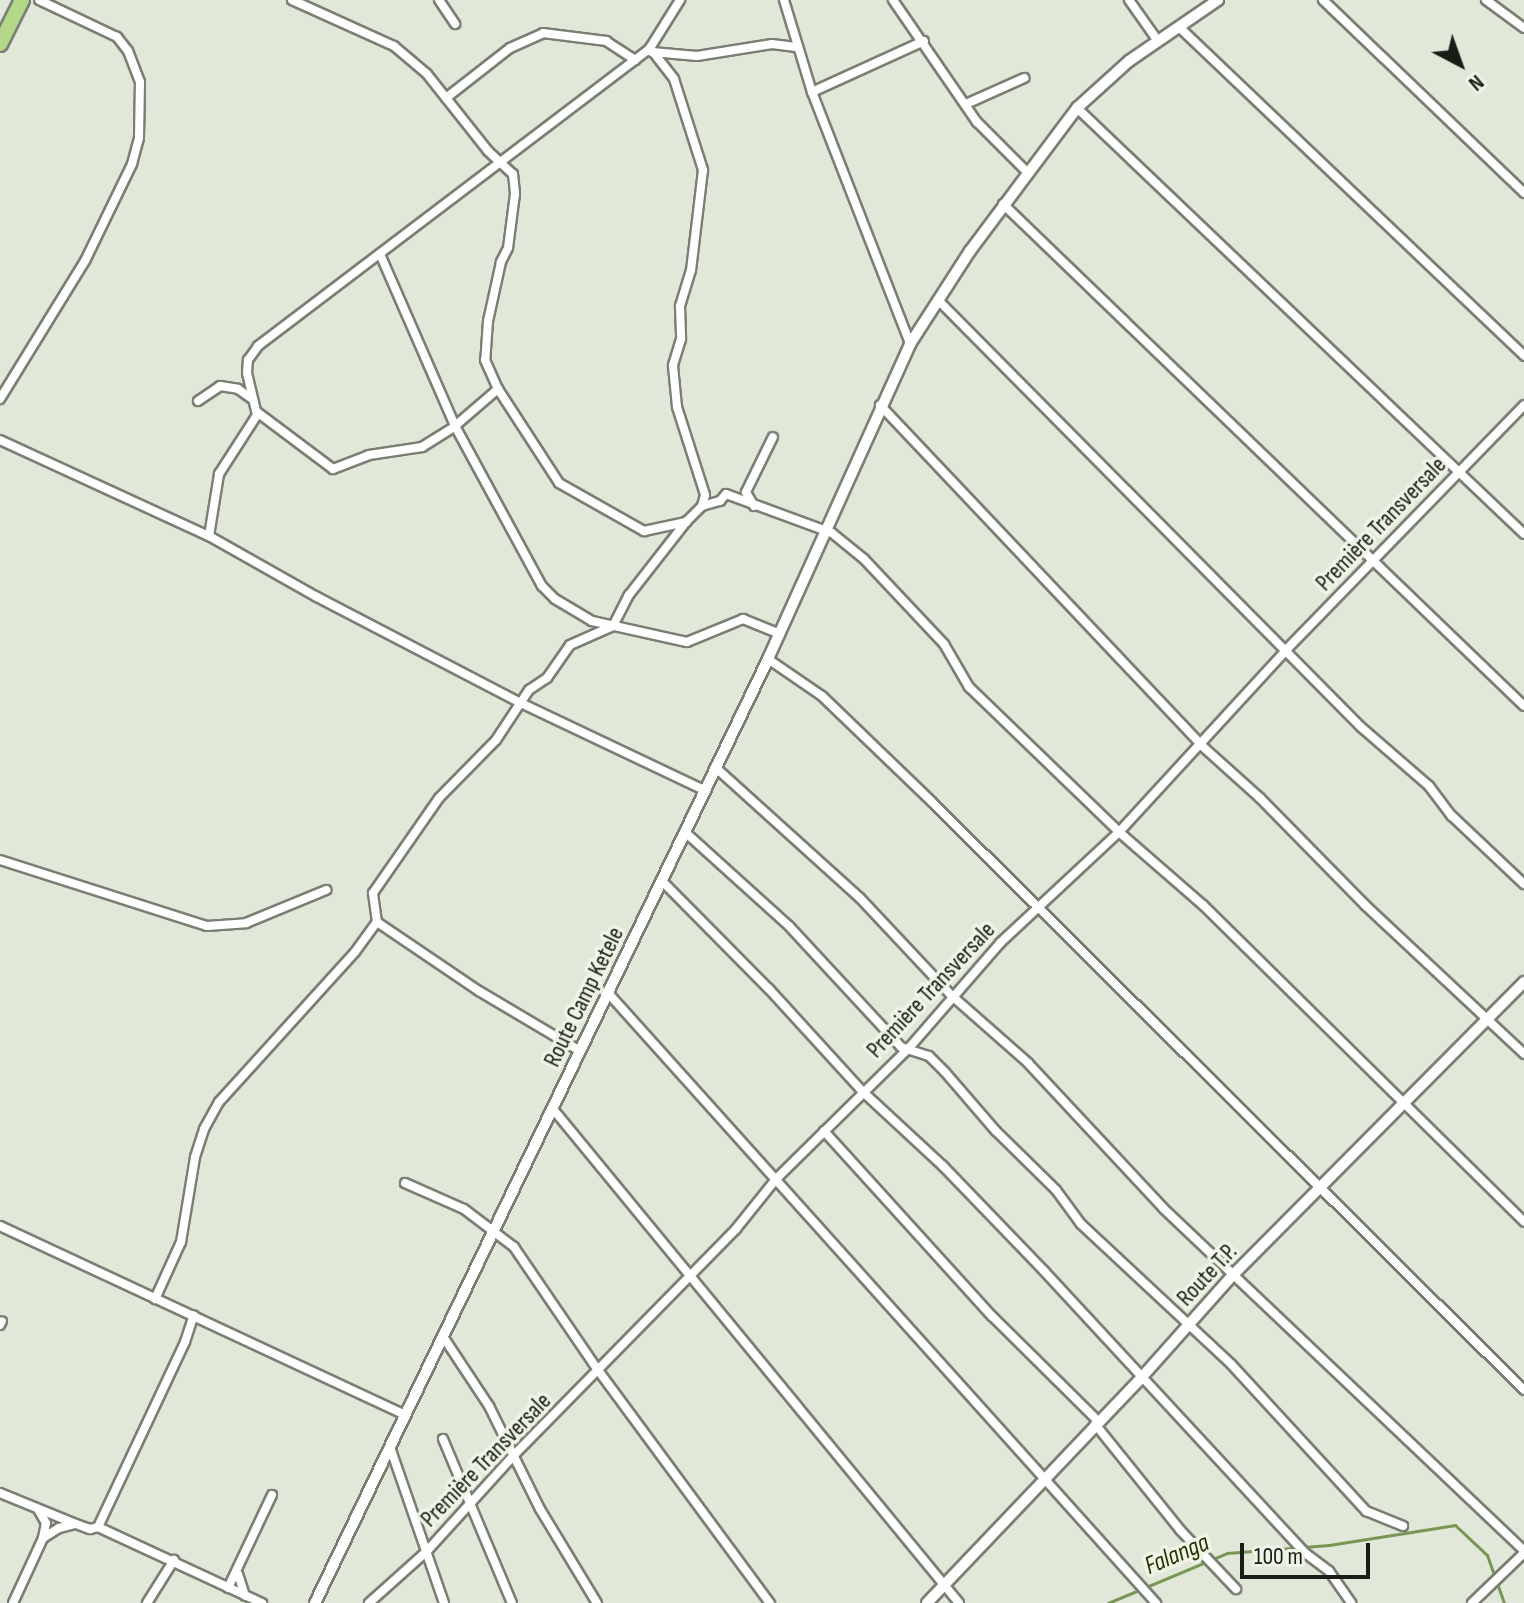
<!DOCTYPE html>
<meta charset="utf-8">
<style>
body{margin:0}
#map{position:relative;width:1524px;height:1603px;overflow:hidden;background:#e1e8d9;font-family:"Sofia Sans Condensed",sans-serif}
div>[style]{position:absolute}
.stream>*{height:3px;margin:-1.5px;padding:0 1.5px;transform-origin:1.5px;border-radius:1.5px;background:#789654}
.roads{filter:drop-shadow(2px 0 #798073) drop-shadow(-2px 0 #798073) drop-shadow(0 2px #798073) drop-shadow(0 -2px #798073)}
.minor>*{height:8px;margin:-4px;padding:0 4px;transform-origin:4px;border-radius:4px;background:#fff}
.tertiary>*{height:10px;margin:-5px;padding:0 5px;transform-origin:5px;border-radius:5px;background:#fff}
.trunk>*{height:14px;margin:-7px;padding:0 7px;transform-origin:7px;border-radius:7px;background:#b4d78a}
span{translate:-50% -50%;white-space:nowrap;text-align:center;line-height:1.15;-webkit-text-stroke:7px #eef5e6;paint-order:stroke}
.street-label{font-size:24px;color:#191c17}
.water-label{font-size:26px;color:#1f3200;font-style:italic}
.north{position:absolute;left:1420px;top:24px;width:80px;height:80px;-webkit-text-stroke:6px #eef5e6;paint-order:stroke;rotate:139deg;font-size:22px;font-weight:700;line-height:32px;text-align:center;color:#191c17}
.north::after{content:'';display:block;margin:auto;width:28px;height:36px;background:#191c17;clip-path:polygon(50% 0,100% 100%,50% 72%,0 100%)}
.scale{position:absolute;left:1240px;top:1543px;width:130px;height:36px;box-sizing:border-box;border:4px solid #191c17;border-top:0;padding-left:10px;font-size:24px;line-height:28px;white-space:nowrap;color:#191c17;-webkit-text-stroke:6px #eef5e6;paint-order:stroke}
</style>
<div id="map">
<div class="stream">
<div style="left:1108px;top:1603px;width:129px;rotate:-22.8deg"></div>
<div style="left:1227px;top:1553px;width:102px;rotate:-4.5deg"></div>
<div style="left:1329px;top:1545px;width:128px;rotate:-9deg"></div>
<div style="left:1455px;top:1525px;width:44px;rotate:43.2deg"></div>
<div style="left:1487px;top:1555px;width:51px;rotate:70.5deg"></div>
</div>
<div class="roads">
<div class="minor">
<div style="left:292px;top:0;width:112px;rotate:24.3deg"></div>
<div style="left:394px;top:46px;width:43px;rotate:40.3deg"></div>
<div style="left:427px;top:74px;width:98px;rotate:51.6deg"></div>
<div style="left:488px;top:151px;width:34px;rotate:43deg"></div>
<div style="left:513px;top:174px;width:20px;rotate:84deg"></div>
<div style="left:515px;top:194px;width:54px;rotate:97.4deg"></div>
<div style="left:508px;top:248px;width:16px;rotate:117deg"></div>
<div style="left:501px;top:262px;width:60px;rotate:102.4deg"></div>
<div style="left:488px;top:321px;width:39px;rotate:94deg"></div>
<div style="left:485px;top:360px;width:32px;rotate:66deg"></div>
<div style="left:498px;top:389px;width:112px;rotate:57deg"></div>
<div style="left:559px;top:483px;width:98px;rotate:29.5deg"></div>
<div style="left:644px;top:531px;width:43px;rotate:-12.1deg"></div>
<div style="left:686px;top:522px;width:23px;rotate:-45deg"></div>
<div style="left:702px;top:506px;width:19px;rotate:-16deg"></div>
<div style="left:720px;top:501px;width:9px;rotate:-49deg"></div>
<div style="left:726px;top:494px;width:113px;rotate:20.2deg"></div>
<div style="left:832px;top:533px;width:41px;rotate:39.1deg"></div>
<div style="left:864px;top:559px;width:117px;rotate:46.7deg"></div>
<div style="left:944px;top:644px;width:50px;rotate:59.8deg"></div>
<div style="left:969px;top:687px;width:209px;rotate:44deg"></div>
<div style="left:1119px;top:832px;width:111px;rotate:41deg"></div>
<div style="left:1203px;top:905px;width:451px;rotate:44.6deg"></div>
<div style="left:439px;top:0;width:29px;rotate:56deg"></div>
<div style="left:784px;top:0;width:96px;rotate:73.1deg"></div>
<div style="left:812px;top:92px;width:270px;rotate:68.7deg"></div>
<div style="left:893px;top:0;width:148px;rotate:55.5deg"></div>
<div style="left:977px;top:122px;width:72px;rotate:45deg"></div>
<div style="left:1129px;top:0;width:50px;rotate:54.7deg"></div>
<div style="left:1323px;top:0;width:279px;rotate:43.8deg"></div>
<div style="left:1486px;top:0;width:47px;rotate:36.4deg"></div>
<div style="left:1179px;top:27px;width:477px;rotate:43.6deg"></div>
<div style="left:650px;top:48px;width:39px;rotate:52deg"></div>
<div style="left:674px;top:79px;width:96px;rotate:72.3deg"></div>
<div style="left:703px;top:170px;width:101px;rotate:96.8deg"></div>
<div style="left:691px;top:270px;width:38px;rotate:107deg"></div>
<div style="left:680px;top:306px;width:33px;rotate:88deg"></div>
<div style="left:681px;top:339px;width:28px;rotate:107deg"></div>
<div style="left:673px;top:366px;width:41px;rotate:84.4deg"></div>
<div style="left:677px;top:407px;width:92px;rotate:72.3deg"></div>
<div style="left:705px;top:495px;width:11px;rotate:105deg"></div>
<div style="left:652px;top:52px;width:45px;rotate:5.1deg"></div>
<div style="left:697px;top:56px;width:76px;rotate:-9.1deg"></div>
<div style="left:772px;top:44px;width:26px;rotate:7deg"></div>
<div style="left:812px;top:92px;width:123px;rotate:-24.5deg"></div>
<div style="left:446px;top:98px;width:81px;rotate:-38deg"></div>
<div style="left:510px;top:48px;width:36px;rotate:-24deg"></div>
<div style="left:543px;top:33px;width:64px;rotate:7.2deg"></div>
<div style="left:606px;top:41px;width:35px;rotate:33deg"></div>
<div style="left:966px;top:104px;width:64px;rotate:-24.1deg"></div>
<div style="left:1077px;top:108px;width:617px;rotate:43.62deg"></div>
<div style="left:1003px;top:204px;width:723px;rotate:43.94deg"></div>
<div style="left:380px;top:254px;width:188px;rotate:66.4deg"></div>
<div style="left:455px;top:426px;width:182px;rotate:61.5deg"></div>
<div style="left:542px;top:586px;width:18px;rotate:45deg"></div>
<div style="left:555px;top:599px;width:43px;rotate:30.7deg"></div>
<div style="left:592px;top:621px;width:97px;rotate:12.5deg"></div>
<div style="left:687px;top:642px;width:61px;rotate:-22.3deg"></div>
<div style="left:743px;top:619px;width:40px;rotate:22deg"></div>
<div style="left:938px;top:300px;width:601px;rotate:45.27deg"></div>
<div style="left:1361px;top:727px;width:90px;rotate:40.9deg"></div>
<div style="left:1429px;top:786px;width:38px;rotate:53deg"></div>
<div style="left:1452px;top:816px;width:99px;rotate:43.4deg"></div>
<div style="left:0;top:399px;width:162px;rotate:-58.4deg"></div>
<div style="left:85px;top:261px;width:108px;rotate:-64.1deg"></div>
<div style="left:132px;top:164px;width:27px;rotate:-75deg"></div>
<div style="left:139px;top:138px;width:56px;rotate:-89deg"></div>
<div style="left:140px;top:82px;width:33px;rotate:-111deg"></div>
<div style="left:128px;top:51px;width:18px;rotate:-128deg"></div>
<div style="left:117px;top:37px;width:86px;rotate:-154.6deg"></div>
<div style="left:198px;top:401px;width:27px;rotate:-34deg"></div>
<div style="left:220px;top:386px;width:18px;rotate:9deg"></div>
<div style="left:238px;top:389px;width:16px;rotate:35deg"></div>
<div style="left:880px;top:405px;width:468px;rotate:46.6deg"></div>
<div style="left:1201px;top:745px;width:79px;rotate:41.9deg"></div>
<div style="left:1260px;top:798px;width:150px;rotate:45.5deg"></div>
<div style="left:1365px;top:905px;width:218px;rotate:43.1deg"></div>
<div style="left:257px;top:412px;width:95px;rotate:36.9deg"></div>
<div style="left:333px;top:469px;width:39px;rotate:-21deg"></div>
<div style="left:369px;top:455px;width:54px;rotate:-8.6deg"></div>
<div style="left:422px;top:447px;width:39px;rotate:-32deg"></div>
<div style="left:455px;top:426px;width:57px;rotate:-40.7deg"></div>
<div style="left:0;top:440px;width:230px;rotate:24.7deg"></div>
<div style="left:209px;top:536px;width:124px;rotate:29.5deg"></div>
<div style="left:317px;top:597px;width:230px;rotate:27.5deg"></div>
<div style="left:521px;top:703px;width:203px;rotate:25.4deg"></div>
<div style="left:754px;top:506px;width:16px;rotate:-120deg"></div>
<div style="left:746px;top:492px;width:61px;rotate:-63.9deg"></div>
<div style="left:209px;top:536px;width:63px;rotate:-80.8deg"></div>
<div style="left:219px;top:474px;width:70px;rotate:-57.2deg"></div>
<div style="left:257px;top:415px;width:43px;rotate:-103.4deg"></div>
<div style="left:247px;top:373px;width:13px;rotate:-86deg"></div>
<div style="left:248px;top:360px;width:17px;rotate:-54deg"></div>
<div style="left:258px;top:346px;width:492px;rotate:-37.2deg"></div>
<div style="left:650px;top:48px;width:57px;rotate:-58deg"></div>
<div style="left:768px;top:659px;width:65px;rotate:34.4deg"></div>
<div style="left:822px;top:696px;width:153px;rotate:43.9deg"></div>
<div style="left:932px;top:802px;width:834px;rotate:44.81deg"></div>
<div style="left:715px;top:767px;width:195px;rotate:42.1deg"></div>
<div style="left:860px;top:898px;width:133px;rotate:46.8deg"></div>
<div style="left:951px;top:995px;width:103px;rotate:41.4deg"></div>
<div style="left:1028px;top:1063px;width:198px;rotate:47deg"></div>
<div style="left:1163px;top:1208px;width:497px;rotate:43.5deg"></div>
<div style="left:685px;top:832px;width:140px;rotate:42.1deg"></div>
<div style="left:789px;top:926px;width:165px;rotate:47.2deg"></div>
<div style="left:901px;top:1047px;width:29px;rotate:18deg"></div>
<div style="left:929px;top:1056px;width:23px;rotate:45deg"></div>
<div style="left:945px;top:1072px;width:78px;rotate:49.2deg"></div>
<div style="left:996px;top:1131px;width:84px;rotate:44.5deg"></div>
<div style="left:1056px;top:1190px;width:42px;rotate:53.7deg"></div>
<div style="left:1081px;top:1224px;width:205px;rotate:43deg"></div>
<div style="left:1231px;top:1364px;width:200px;rotate:47.4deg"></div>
<div style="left:1366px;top:1511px;width:40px;rotate:22deg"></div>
<div style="left:0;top:860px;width:217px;rotate:17.7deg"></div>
<div style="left:207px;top:926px;width:39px;rotate:-4deg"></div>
<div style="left:246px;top:923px;width:87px;rotate:-22.4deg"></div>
<div style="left:661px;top:880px;width:153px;rotate:45.3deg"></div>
<div style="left:769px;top:989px;width:138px;rotate:47.6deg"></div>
<div style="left:862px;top:1091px;width:110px;rotate:42.8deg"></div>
<div style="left:943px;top:1166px;width:146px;rotate:46.1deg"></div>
<div style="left:1044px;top:1271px;width:384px;rotate:47.2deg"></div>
<div style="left:1305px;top:1553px;width:30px;rotate:37deg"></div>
<div style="left:1329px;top:1571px;width:39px;rotate:55deg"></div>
<div style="left:377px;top:922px;width:123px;rotate:34.1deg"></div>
<div style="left:479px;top:991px;width:117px;rotate:30.7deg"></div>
<div style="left:609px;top:994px;width:819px;rotate:48.07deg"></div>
<div style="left:553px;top:1109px;width:639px;rotate:50.58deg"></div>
<div style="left:824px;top:1131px;width:250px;rotate:47.8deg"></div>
<div style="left:992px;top:1316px;width:149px;rotate:44.7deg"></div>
<div style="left:405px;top:1183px;width:64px;rotate:23.8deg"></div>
<div style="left:464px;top:1209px;width:63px;rotate:37.2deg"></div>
<div style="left:514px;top:1247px;width:149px;rotate:55.7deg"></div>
<div style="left:598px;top:1370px;width:290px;rotate:53.6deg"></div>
<div style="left:0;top:1226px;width:447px;rotate:25deg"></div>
<div style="left:155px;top:1299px;width:63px;rotate:-65.5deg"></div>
<div style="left:181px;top:1242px;width:86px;rotate:-80.6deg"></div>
<div style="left:195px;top:1157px;width:29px;rotate:-72deg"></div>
<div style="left:204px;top:1129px;width:31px;rotate:-61deg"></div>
<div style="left:219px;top:1102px;width:202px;rotate:-47.8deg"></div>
<div style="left:355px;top:952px;width:37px;rotate:-54deg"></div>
<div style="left:377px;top:922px;width:29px;rotate:-98deg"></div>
<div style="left:373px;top:893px;width:116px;rotate:-55.2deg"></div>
<div style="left:439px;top:798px;width:81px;rotate:-45.5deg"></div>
<div style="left:496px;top:740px;width:60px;rotate:-56.6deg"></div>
<div style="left:529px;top:690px;width:22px;rotate:-34deg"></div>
<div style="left:547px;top:678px;width:40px;rotate:-55.1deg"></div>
<div style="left:570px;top:645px;width:47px;rotate:-23.8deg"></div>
<div style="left:613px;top:626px;width:35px;rotate:-63deg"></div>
<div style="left:629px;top:595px;width:93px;rotate:-52deg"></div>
<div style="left:0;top:1325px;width:4px;rotate:-63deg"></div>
<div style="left:444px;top:1338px;width:82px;rotate:56.5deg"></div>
<div style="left:489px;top:1406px;width:115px;rotate:63.7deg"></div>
<div style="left:540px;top:1509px;width:110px;rotate:58.8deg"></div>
<div style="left:1095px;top:1424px;width:137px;rotate:51.2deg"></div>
<div style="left:1181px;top:1531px;width:80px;rotate:46.5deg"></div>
<div style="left:443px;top:1439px;width:178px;rotate:67.2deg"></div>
<div style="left:390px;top:1447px;width:165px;rotate:70.9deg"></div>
<div style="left:0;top:1493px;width:82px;rotate:22.2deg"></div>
<div style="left:76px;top:1524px;width:15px;rotate:20deg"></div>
<div style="left:90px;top:1529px;width:8px;rotate:-14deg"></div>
<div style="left:98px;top:1527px;width:181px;rotate:24.9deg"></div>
<div style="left:98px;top:1527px;width:204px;rotate:-64.8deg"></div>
<div style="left:185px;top:1342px;width:28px;rotate:-72deg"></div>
<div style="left:43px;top:1538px;width:19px;rotate:-32deg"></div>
<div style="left:59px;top:1528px;width:16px;rotate:-14deg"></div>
<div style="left:238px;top:1574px;width:23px;rotate:72deg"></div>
<div style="left:228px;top:1588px;width:103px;rotate:-64.7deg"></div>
<div style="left:13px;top:1603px;width:72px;rotate:-65.2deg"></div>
<div style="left:43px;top:1538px;width:15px;rotate:-79deg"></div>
<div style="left:46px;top:1523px;width:14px;rotate:-120deg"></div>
<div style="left:147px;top:1603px;width:51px;rotate:-57.9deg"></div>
<div style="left:369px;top:1603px;width:78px;rotate:-41.9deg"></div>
<div style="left:427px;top:1551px;width:130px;rotate:-47.8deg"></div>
<div style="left:514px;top:1455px;width:317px;rotate:-45.5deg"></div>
<div style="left:736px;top:1229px;width:64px;rotate:-51.3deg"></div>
<div style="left:776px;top:1179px;width:185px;rotate:-44.6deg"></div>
<div style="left:908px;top:1049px;width:140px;rotate:-49deg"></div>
<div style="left:1000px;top:943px;width:163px;rotate:-43deg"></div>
<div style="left:1119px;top:832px;width:248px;rotate:-47.4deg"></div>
<div style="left:1287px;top:649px;width:340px;rotate:-45.8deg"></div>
<div style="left:1472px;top:1603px;width:72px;rotate:-43.9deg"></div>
</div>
<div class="tertiary">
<div style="left:315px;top:1603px;width:1047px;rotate:-64.36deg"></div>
<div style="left:768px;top:659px;width:346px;rotate:-65.7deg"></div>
<div style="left:910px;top:344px;width:111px;rotate:-57.2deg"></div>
<div style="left:970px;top:251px;width:179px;rotate:-53.2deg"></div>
<div style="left:1077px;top:108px;width:70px;rotate:-42.1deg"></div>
<div style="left:1129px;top:61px;width:108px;rotate:-34.4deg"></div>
<div style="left:927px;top:1603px;width:312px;rotate:-46.4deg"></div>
<div style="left:1142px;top:1377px;width:137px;rotate:-48.3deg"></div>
<div style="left:1233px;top:1275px;width:413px;rotate:-45.2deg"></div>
</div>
<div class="trunk">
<div style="left:0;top:44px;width:49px;rotate:-63.4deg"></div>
</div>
</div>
<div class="street-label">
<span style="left:1381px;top:524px;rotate:-46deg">Première Transversale</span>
<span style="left:931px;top:990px;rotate:-47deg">Première Transversale</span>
<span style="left:584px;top:997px;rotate:-64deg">Route Camp Ketele</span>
<span style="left:1207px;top:1275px;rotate:-47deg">Route T.P.</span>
<span style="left:486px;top:1460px;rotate:-46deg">Première Transversale</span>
</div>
<div class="water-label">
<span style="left:1177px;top:1555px;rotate:-23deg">Falanga</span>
</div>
<div class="north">N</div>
<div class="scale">100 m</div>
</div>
